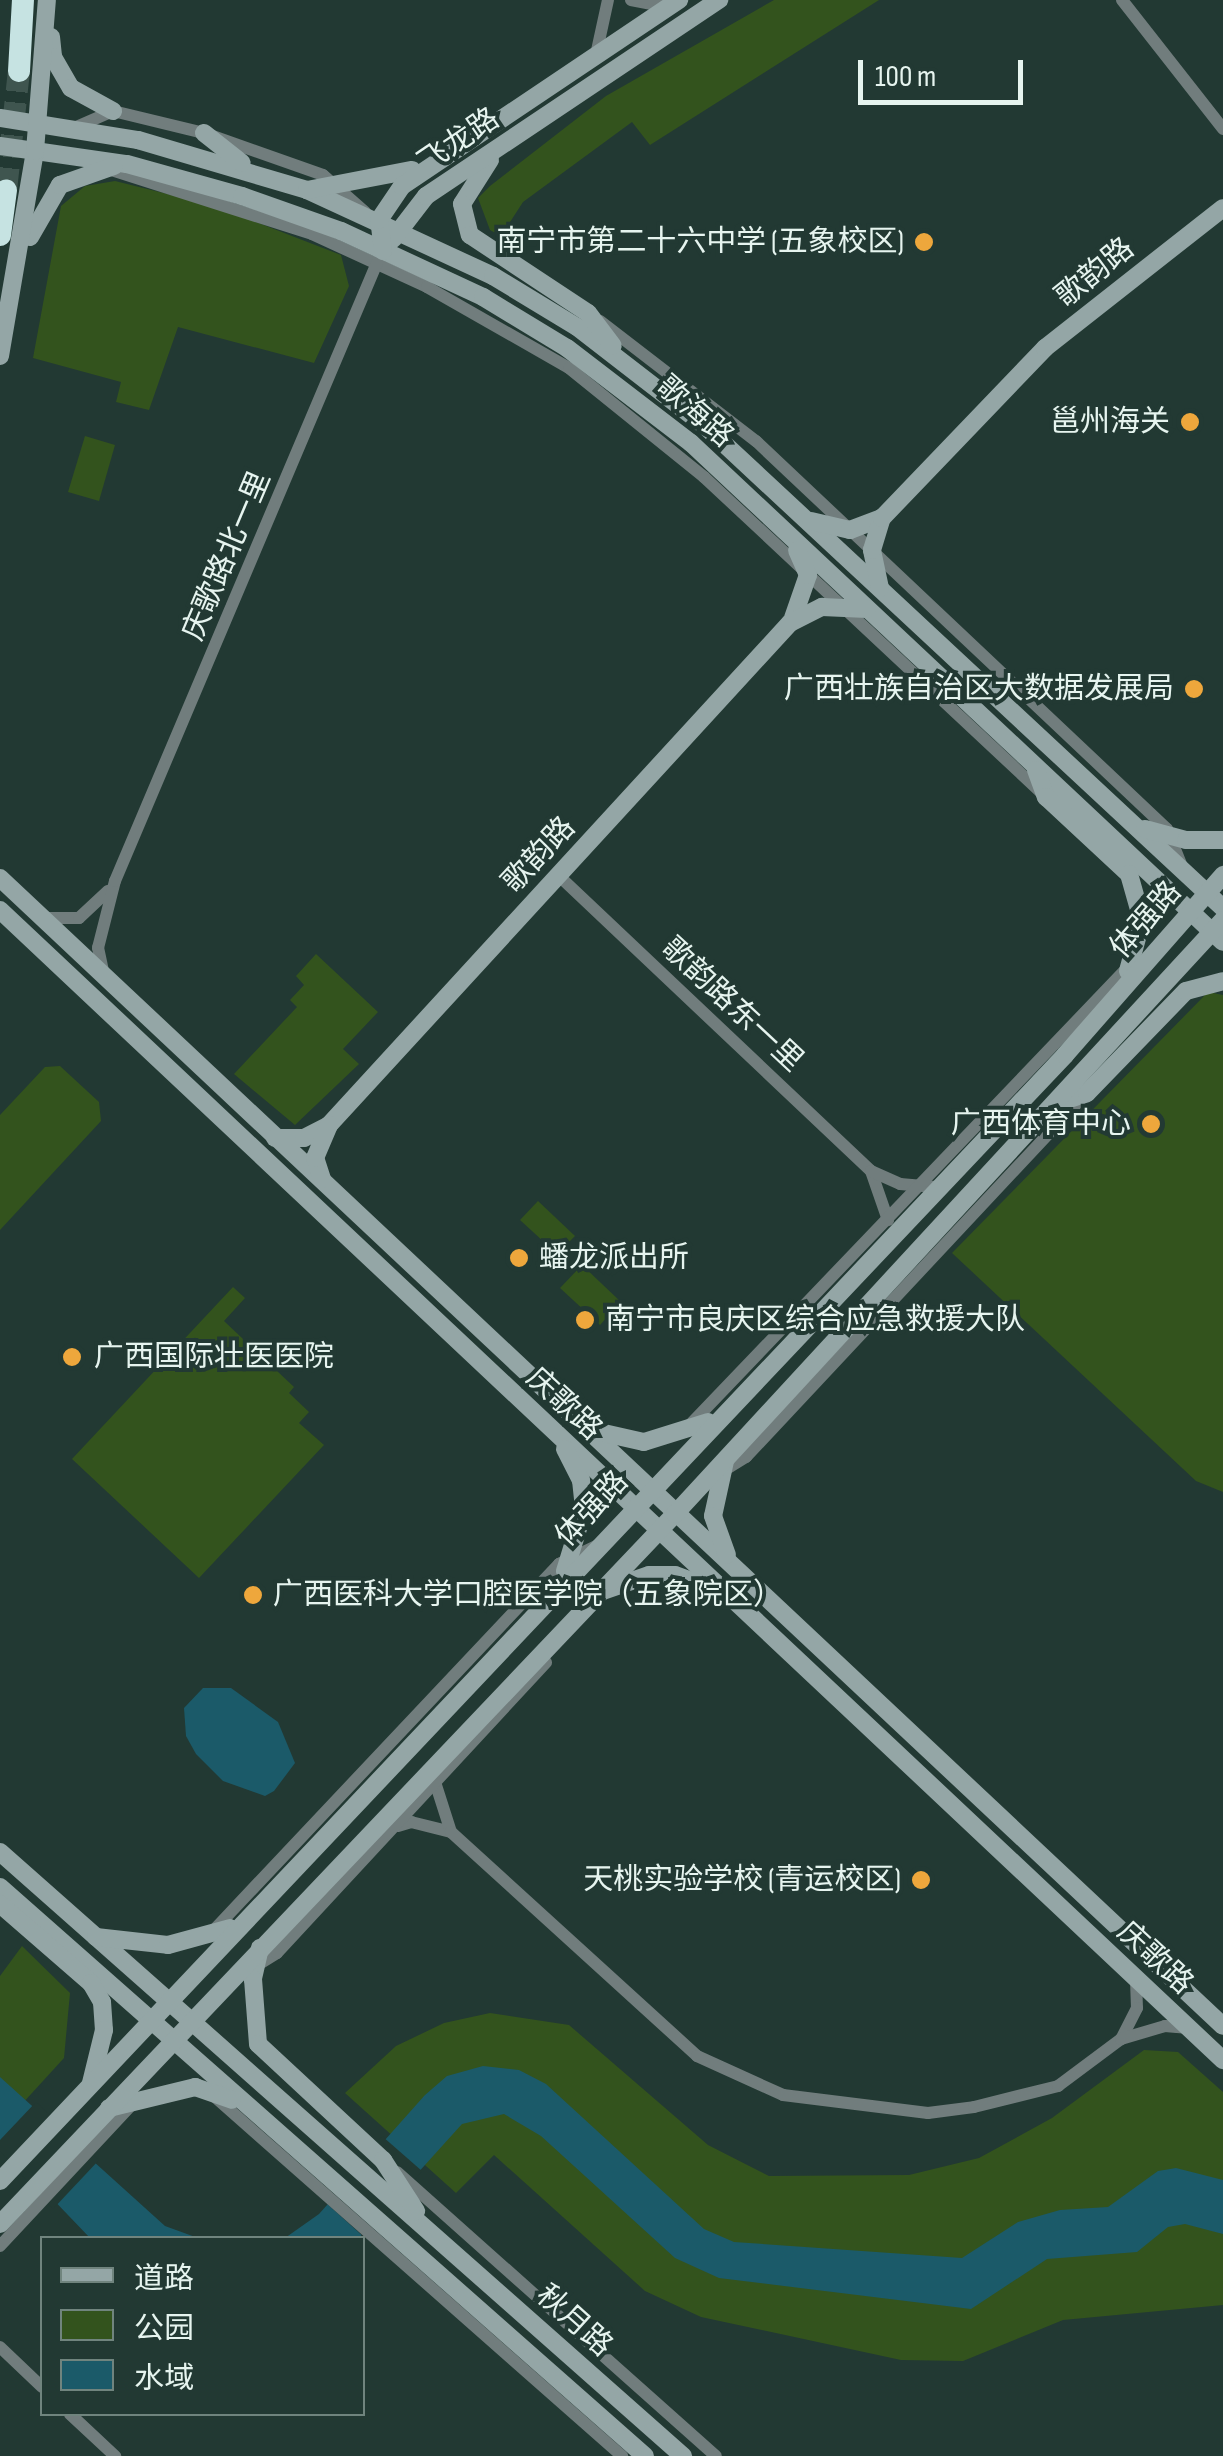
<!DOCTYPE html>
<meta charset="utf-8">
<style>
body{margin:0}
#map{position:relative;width:1223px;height:2456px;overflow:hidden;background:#223933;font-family:"Sofia Sans Condensed","Noto Sans SC",sans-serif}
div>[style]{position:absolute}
.green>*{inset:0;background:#33531d}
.water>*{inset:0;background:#1b5a69}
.pier>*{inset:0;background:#223933}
.highway-tunnel>*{height:22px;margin-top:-11px;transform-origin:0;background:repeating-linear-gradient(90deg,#3f554f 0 22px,transparent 0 33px)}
.street>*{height:12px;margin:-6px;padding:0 6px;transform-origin:6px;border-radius:6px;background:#717d7d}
.secondary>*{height:18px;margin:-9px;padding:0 9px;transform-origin:9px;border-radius:9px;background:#94a6a6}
.highway>*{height:22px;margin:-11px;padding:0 11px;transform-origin:11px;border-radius:11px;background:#c6e3e2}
.dots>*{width:28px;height:28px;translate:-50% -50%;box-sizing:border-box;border:5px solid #223933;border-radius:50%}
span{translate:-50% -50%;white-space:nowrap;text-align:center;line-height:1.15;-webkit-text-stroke:8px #223933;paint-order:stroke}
.street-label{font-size:30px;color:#e6f4ef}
.poi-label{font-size:30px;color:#e6f4ef}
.right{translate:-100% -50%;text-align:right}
.left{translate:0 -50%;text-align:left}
.legend{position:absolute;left:40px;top:2236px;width:325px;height:180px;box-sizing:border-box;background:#223933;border:2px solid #70847e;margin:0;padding:12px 18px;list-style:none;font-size:30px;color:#e6f4ef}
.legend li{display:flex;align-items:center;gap:20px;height:50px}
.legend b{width:50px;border:2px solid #70847e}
.scale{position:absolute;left:858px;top:60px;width:165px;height:45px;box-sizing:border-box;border:5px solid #e6f4ef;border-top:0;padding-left:12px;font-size:30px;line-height:35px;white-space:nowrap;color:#e6f4ef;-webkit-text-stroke:8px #223933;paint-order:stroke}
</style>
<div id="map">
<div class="green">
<div style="clip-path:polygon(774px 0,879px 0,650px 145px,632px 122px,523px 202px,501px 236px,490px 230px,478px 198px,490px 186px,606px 96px)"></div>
<div style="clip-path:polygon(115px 181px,212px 205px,341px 255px,349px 286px,314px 363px,178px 327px,149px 410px,116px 402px,121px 382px,33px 358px,61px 206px,85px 186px)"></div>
<div style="clip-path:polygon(85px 436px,115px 445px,99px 501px,68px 492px)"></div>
<div style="clip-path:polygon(316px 954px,378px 1012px,343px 1049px,359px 1064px,295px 1125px,234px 1074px,297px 1007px,290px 1000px,304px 985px,296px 976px)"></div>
<div style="clip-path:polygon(1208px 992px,1223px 995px,1223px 1492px,1196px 1481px,952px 1253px)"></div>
<div style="clip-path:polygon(60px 1066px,99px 1102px,101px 1121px,0 1230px,0 1115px,45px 1067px)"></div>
<div style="clip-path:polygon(538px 1201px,575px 1236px,557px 1254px,520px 1220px)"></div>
<div style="clip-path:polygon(582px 1265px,621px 1302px,600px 1325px,560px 1288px)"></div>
<div style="clip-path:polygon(233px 1287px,245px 1298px,224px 1321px,294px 1387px,289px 1393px,309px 1412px,299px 1423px,324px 1445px,199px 1578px,72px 1459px)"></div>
<div style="clip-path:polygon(22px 1946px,70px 1993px,64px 2058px,0 2128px,0 1976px)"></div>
<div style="clip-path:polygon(490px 2013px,569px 2025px,708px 2145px,769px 2176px,909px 2175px,979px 2158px,1052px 2118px,1144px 2050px,1178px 2052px,1223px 2092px,1223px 2305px,1063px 2320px,963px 2361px,901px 2360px,701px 2317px,645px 2291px,494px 2155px,456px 2193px,345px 2093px,396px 2046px,444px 2023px)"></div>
</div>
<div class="water">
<div style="clip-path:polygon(203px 1688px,231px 1688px,278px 1722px,295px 1763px,274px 1791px,265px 1796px,223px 1781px,196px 1754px,186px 1736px,184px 1708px)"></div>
<div style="clip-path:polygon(483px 2066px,519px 2070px,546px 2084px,704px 2229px,734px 2242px,962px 2258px,1018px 2222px,1060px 2210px,1108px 2207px,1158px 2171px,1176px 2168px,1223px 2180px,1223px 2234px,1185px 2224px,1168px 2227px,1137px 2252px,1047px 2259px,971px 2309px,719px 2278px,675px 2258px,541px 2136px,504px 2114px,462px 2124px,359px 2238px,285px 2238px,319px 2214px,425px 2095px,447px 2076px)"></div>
<div style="clip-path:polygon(0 2077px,165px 2226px,198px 2238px,90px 2238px,0 2144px)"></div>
</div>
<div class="pier">
<div style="clip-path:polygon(36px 2102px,99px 2160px,53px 2209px,0 2151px,0 2140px)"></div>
<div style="clip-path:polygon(382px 2136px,422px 2171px,366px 2239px,324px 2201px)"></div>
</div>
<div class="highway-tunnel">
<div style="left:6px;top:190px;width:120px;rotate:-83.8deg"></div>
</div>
<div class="street">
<div style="left:631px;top:0;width:37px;rotate:11deg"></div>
<div style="left:1122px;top:0;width:164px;rotate:51.9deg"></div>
<div style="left:596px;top:55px;width:56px;rotate:-77.7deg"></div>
<div style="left:74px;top:128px;width:43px;rotate:-23.6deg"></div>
<div style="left:113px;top:111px;width:94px;rotate:13.6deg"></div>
<div style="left:204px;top:133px;width:126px;rotate:19.4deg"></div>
<div style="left:323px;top:175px;width:56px;rotate:41.4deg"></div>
<div style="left:102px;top:167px;width:220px;rotate:17.7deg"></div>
<div style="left:312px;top:234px;width:127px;rotate:24.7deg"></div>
<div style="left:427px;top:287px;width:163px;rotate:29.7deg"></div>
<div style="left:569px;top:368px;width:174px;rotate:38.9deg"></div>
<div style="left:704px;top:477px;width:460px;rotate:43.1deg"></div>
<div style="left:600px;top:321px;width:197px;rotate:37.6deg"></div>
<div style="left:756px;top:441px;width:565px;rotate:43.35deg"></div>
<div style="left:1167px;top:829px;width:43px;rotate:68.2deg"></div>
<div style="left:558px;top:875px;width:431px;rotate:43.4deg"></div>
<div style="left:871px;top:1171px;width:52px;rotate:70.9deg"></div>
<div style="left:46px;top:918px;width:33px"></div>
<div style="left:79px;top:918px;width:40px;rotate:-43deg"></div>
<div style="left:103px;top:971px;width:24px;rotate:-102deg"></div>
<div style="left:98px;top:948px;width:69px;rotate:-75.8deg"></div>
<div style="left:115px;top:881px;width:677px;rotate:-67.03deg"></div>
<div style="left:871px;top:1171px;width:32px;rotate:24deg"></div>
<div style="left:900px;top:1184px;width:38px;rotate:5deg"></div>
<div style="left:686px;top:1429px;width:645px;rotate:-46.26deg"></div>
<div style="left:720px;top:1473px;width:31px;rotate:-32deg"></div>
<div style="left:746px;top:1457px;width:495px;rotate:-46.9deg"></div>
<div style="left:398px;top:1826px;width:14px;rotate:-17deg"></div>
<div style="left:411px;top:1822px;width:41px;rotate:14deg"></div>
<div style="left:451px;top:1832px;width:52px;rotate:-107.7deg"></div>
<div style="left:451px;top:1832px;width:333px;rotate:42.3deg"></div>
<div style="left:697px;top:2056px;width:94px;rotate:24.4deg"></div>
<div style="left:783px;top:2095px;width:146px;rotate:7.1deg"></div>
<div style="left:928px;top:2113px;width:46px;rotate:-7.4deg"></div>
<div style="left:974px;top:2107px;width:87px;rotate:-14deg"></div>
<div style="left:1058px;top:2086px;width:79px;rotate:-36.7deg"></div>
<div style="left:212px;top:1932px;width:506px;rotate:-46.68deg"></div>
<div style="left:559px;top:1564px;width:41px;rotate:-25.9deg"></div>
<div style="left:253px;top:1968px;width:28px;rotate:-32deg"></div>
<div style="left:277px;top:1953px;width:396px;rotate:-47.2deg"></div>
<div style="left:1136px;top:1980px;width:28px;rotate:88deg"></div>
<div style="left:1137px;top:2008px;width:35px;rotate:117deg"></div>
<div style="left:1121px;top:2039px;width:46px;rotate:-16.5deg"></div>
<div style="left:1165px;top:2026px;width:24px;rotate:5deg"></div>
<div style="left:215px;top:2097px;width:543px;rotate:41.41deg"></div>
<div style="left:397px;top:2172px;width:427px;rotate:41.7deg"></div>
<div style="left:0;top:2246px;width:198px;rotate:-47deg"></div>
<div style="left:0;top:2347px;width:58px;rotate:43.6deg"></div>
<div style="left:70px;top:2414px;width:62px;rotate:43deg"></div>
</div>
<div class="secondary">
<div style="left:51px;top:37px;width:20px;rotate:84deg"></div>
<div style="left:53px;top:57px;width:36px;rotate:60deg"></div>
<div style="left:71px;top:88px;width:48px;rotate:28.7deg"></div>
<div style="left:0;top:118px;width:140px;rotate:9.1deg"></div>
<div style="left:138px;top:140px;width:176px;rotate:16.5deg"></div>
<div style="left:307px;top:190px;width:205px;rotate:24.8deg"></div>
<div style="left:493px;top:276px;width:98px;rotate:31.3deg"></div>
<div style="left:577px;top:327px;width:160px;rotate:37.7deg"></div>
<div style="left:704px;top:425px;width:709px;rotate:42.94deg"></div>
<div style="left:204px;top:133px;width:48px;rotate:38.3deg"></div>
<div style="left:0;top:146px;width:128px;rotate:8.1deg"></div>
<div style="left:127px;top:164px;width:119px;rotate:15.5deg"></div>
<div style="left:242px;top:196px;width:105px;rotate:19.5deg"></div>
<div style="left:341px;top:231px;width:157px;rotate:24.9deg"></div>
<div style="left:483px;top:297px;width:98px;rotate:31.3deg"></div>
<div style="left:567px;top:348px;width:156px;rotate:37.5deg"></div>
<div style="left:691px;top:443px;width:729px;rotate:43.17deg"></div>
<div style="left:490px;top:160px;width:52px;rotate:122.5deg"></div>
<div style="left:462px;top:204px;width:32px;rotate:76deg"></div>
<div style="left:470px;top:235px;width:141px;rotate:33.5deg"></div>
<div style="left:588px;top:313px;width:41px;rotate:52.9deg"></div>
<div style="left:307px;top:190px;width:107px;rotate:-10.8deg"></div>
<div style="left:30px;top:237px;width:60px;rotate:-60deg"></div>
<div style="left:60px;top:185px;width:57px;rotate:-19.4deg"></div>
<div style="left:393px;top:239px;width:54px;rotate:-52.5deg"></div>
<div style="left:426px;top:196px;width:353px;rotate:-33.8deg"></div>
<div style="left:383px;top:251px;width:31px;rotate:-97deg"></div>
<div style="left:379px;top:220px;width:41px;rotate:-55.9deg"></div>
<div style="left:402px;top:186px;width:334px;rotate:-33.9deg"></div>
<div style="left:0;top:356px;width:208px;rotate:-80.3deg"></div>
<div style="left:35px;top:151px;width:151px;rotate:-85.5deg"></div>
<div style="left:811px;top:521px;width:40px;rotate:13deg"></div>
<div style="left:850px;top:530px;width:34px;rotate:-21deg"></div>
<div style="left:880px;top:588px;width:39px;rotate:-102deg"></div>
<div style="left:872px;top:550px;width:34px;rotate:-73deg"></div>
<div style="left:882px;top:518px;width:236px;rotate:-46.2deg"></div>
<div style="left:1045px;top:348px;width:226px;rotate:-38.2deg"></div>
<div style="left:793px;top:618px;width:46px;rotate:-70.8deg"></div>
<div style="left:808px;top:575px;width:27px;rotate:-114deg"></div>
<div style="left:1036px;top:770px;width:29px;rotate:70deg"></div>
<div style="left:1046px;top:797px;width:113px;rotate:42.9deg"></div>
<div style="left:1129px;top:874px;width:48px;rotate:74.2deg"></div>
<div style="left:1142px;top:920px;width:53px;rotate:105.4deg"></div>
<div style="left:1145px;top:829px;width:42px;rotate:15deg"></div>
<div style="left:1186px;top:840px;width:37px"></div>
<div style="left:0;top:878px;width:1677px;rotate:43.19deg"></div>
<div style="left:0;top:910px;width:1679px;rotate:43.24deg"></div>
<div style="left:1060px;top:1102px;width:28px;rotate:-18deg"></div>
<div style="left:1087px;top:1093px;width:142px;rotate:-45.9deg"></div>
<div style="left:1186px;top:991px;width:38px;rotate:-15deg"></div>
<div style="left:275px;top:1138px;width:29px"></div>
<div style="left:304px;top:1138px;width:28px;rotate:-27deg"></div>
<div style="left:329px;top:1125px;width:682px;rotate:-47.44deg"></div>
<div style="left:790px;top:623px;width:36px;rotate:-27deg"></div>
<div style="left:822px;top:607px;width:45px;rotate:2.5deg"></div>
<div style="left:322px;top:1179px;width:22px;rotate:-108deg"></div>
<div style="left:315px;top:1158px;width:36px;rotate:-67deg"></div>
<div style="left:595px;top:1431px;width:50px;rotate:12.7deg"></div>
<div style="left:644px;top:1442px;width:67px;rotate:-17.4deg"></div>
<div style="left:565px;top:1449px;width:35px;rotate:63deg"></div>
<div style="left:581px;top:1480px;width:29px;rotate:84deg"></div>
<div style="left:584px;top:1509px;width:65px;rotate:107deg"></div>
<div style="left:725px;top:1461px;width:56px;rotate:102.3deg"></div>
<div style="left:713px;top:1516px;width:41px;rotate:70.3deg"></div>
<div style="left:597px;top:1593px;width:55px;rotate:-19.1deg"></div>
<div style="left:649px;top:1575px;width:26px"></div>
<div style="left:675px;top:1575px;width:37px;rotate:20deg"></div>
<div style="left:0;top:1852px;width:912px;rotate:41.49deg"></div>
<div style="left:0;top:1887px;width:860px;rotate:41.42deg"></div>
<div style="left:0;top:1904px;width:121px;rotate:41deg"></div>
<div style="left:91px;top:1983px;width:22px;rotate:60deg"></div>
<div style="left:102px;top:2002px;width:28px;rotate:86deg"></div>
<div style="left:104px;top:2030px;width:55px;rotate:103.8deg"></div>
<div style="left:96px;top:1937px;width:72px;rotate:6.3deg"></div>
<div style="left:168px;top:1945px;width:64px;rotate:-15.3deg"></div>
<div style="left:260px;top:1948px;width:32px;rotate:103deg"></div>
<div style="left:253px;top:1979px;width:65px;rotate:85.6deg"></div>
<div style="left:258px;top:2044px;width:171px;rotate:42.9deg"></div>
<div style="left:383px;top:2160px;width:61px;rotate:57.1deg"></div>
<div style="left:109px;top:2108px;width:89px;rotate:-13.7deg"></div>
<div style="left:195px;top:2087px;width:39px;rotate:19deg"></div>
<div style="left:0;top:2181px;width:1550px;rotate:-46.59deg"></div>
<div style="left:1065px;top:1055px;width:240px;rotate:-48.7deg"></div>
<div style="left:0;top:2224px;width:980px;rotate:-46.45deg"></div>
<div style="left:675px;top:1514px;width:808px;rotate:-47.31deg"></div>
</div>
<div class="highway">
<div style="left:19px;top:71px;width:71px;rotate:-86.8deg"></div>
<div style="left:0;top:235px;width:45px;rotate:-82.4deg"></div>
</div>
<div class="dots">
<div style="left:924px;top:242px;background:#eea73c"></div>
<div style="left:1190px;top:422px;background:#eea73c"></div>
<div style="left:1194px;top:689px;background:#eea73c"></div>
<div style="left:1151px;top:1124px;background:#eea73c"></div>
<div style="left:519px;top:1258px;background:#eea73c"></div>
<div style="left:585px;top:1320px;background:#eea73c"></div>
<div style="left:72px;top:1357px;background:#eea73c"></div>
<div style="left:253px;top:1595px;background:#eea73c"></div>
<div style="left:921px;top:1880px;background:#eea73c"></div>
</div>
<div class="street-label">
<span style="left:459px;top:141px;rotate:-34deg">飞龙路</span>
<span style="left:1095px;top:273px;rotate:-39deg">歌韵路</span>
<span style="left:695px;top:412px;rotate:41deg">歌海路</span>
<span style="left:227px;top:556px;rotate:-67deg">庆歌路北一里</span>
<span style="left:539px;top:855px;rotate:-47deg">歌韵路</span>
<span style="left:1146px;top:920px;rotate:-49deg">体强路</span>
<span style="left:732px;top:1005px;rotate:43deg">歌韵路东一里</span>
<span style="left:564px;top:1404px;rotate:43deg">庆歌路</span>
<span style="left:592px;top:1509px;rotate:-47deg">体强路</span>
<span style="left:1155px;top:1958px;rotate:43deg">庆歌路</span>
<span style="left:574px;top:2321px;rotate:42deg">秋月路</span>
</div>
<div class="poi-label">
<span class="right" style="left:904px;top:242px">南宁市第二十六中学 (五象校区)</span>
<span class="right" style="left:1170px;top:422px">邕州海关</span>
<span class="right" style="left:1174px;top:689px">广西壮族自治区大数据发展局</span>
<span class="right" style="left:1131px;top:1124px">广西体育中心</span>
<span class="left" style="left:539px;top:1258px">蟠龙派出所</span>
<span class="left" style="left:605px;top:1320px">南宁市良庆区综合应急救援大队</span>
<span class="left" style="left:94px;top:1357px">广西国际壮医医院</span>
<span class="left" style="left:273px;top:1595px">广西医科大学口腔医学院（五象院区）</span>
<span class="right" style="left:901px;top:1880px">天桃实验学校 (青运校区)</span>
</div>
<ul class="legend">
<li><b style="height:12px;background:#94a6a6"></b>道路</li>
<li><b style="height:28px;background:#33531d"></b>公园</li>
<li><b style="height:28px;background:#1b5a69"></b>水域</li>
</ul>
<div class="scale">100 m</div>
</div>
